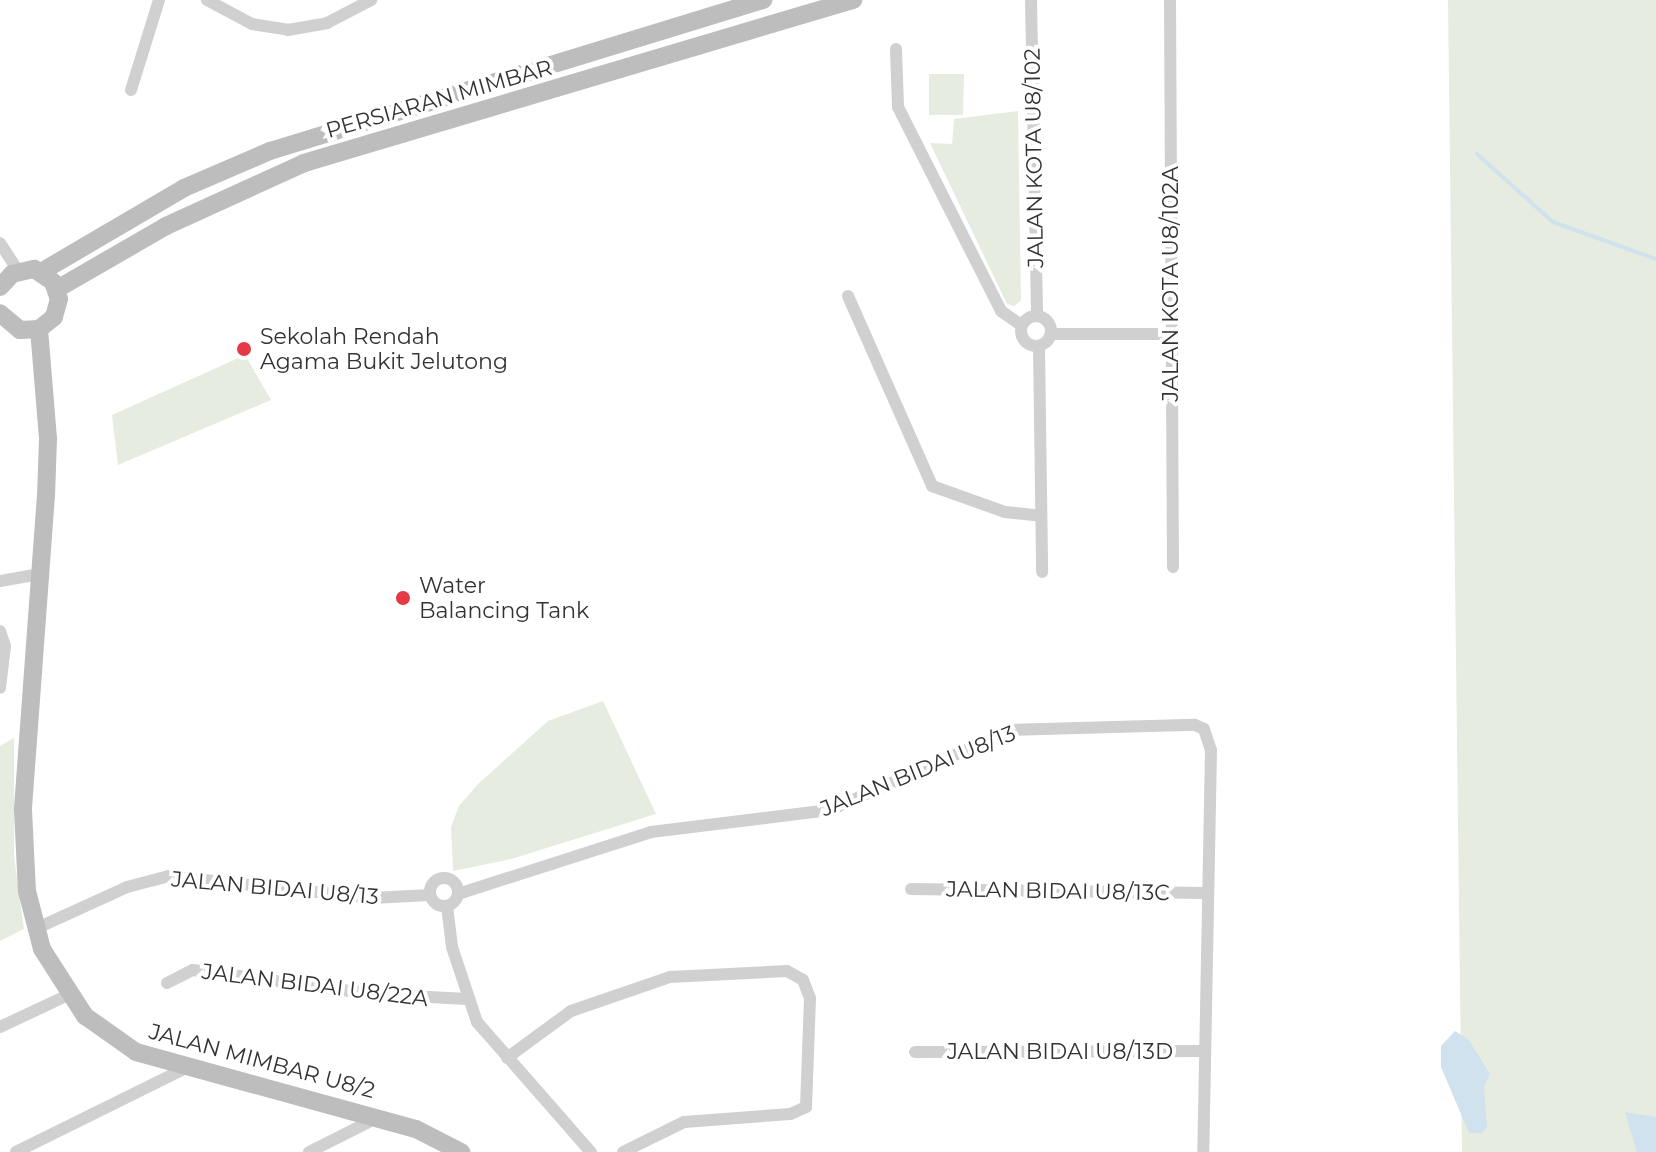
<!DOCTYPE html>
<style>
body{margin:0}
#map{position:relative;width:1656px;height:1152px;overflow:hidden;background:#fff;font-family:Montserrat,sans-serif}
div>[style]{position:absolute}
.green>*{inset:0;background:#e6ecdf}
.water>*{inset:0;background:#cfe2ee}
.stream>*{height:4px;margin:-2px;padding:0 2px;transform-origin:2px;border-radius:2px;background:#cfe2ee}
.street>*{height:12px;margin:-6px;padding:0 6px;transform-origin:6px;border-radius:6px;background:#d0d0d0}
.street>.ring{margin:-6px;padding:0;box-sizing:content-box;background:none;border:12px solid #d0d0d0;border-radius:50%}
.secondary>*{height:18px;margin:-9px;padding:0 9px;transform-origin:9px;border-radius:9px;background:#bdbdbd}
.dots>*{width:22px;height:22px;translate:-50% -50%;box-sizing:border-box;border:4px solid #fff;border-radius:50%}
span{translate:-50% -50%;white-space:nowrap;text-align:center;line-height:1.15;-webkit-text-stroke:8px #fff;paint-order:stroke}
.street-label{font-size:22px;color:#333}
.poi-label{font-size:22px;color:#333}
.left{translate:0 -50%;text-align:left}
</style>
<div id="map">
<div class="green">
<div style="clip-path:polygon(1448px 0,1656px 0,1656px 1152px,1462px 1152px)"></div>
<div style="clip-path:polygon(929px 74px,964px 74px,963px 115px,929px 115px)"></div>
<div style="clip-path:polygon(1018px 111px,1021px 301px,1014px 306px,1007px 304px,930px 143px,952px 144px,954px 119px)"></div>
<div style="clip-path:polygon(245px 355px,271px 400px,118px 465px,112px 415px)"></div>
<div style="clip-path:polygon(603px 701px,656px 814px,511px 859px,453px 871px,451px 827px,459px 806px,477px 785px,548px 721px)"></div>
<div style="clip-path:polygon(14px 738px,14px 856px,24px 929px,0 941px,0 746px)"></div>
</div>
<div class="water">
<div style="clip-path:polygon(1455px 1031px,1469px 1040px,1490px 1074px,1484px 1087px,1487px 1127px,1482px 1133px,1469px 1133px,1441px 1067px,1441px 1046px)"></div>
<div style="clip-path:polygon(1625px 1112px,1656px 1117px,1656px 1152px,1637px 1152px)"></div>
</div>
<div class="stream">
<div style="left:1477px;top:154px;width:102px;rotate:41.8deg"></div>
<div style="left:1553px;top:222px;width:109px;rotate:19.8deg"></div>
</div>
<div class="street">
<div style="left:207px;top:0;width:51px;rotate:28.1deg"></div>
<div style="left:252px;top:24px;width:36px;rotate:9deg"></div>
<div style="left:288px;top:30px;width:40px;rotate:-10deg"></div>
<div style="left:327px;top:23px;width:50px;rotate:-27.6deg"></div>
<div style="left:1031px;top:0;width:316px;rotate:88.9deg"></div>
<div style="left:1170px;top:0;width:567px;rotate:89.7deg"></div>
<div style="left:896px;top:49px;width:58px;rotate:88deg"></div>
<div style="left:898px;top:107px;width:229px;rotate:63.2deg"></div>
<div style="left:1001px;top:311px;width:24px;rotate:35deg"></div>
<div style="left:131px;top:90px;width:94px;rotate:-72.7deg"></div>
<div style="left:0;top:243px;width:33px;rotate:57deg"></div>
<div style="left:848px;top:296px;width:208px;rotate:66.1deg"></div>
<div style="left:932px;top:486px;width:77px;rotate:19.6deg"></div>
<div style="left:1005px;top:512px;width:36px;rotate:6deg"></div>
<div class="ring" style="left:1021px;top:316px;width:18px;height:18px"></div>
<div style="left:1051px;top:334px;width:121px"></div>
<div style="left:1039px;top:346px;width:226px;rotate:89.2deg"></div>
<div style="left:0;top:581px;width:39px;rotate:-10deg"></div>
<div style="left:0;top:631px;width:16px;rotate:72deg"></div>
<div style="left:5px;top:646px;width:42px;rotate:96.8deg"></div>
<div class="ring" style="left:430px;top:878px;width:16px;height:16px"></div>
<div style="left:911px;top:889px;width:294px;rotate:0.8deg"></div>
<div style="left:458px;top:894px;width:203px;rotate:-17.8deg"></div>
<div style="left:651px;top:832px;width:180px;rotate:-7deg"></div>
<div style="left:830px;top:810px;width:198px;rotate:-23.8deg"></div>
<div style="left:1011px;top:730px;width:184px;rotate:-1.6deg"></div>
<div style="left:1195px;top:725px;width:10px;rotate:24deg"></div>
<div style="left:1204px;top:729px;width:22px;rotate:72deg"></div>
<div style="left:1211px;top:750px;width:402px;rotate:91.1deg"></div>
<div style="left:447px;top:906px;width:41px;rotate:83deg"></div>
<div style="left:452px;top:947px;width:79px;rotate:71.6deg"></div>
<div style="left:477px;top:1022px;width:173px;rotate:48.8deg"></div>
<div style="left:35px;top:929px;width:101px;rotate:-24.5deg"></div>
<div style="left:127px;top:887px;width:43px;rotate:-14.7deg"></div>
<div style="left:169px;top:876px;width:204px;rotate:6.2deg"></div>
<div style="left:372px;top:898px;width:58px;rotate:-3deg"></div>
<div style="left:167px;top:983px;width:29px;rotate:-27deg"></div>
<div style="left:193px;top:970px;width:181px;rotate:7.6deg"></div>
<div style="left:372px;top:994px;width:95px;rotate:3deg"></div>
<div style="left:0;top:1027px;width:75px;rotate:-25.2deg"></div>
<div style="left:915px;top:1052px;width:289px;rotate:-0.2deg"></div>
<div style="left:507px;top:1058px;width:79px;rotate:-36.3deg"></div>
<div style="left:571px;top:1011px;width:105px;rotate:-19deg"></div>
<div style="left:670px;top:977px;width:117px;rotate:-2.9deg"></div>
<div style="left:787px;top:971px;width:18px;rotate:29deg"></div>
<div style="left:803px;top:980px;width:19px;rotate:69deg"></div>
<div style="left:810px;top:998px;width:109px;rotate:92.1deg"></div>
<div style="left:806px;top:1107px;width:17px;rotate:156deg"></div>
<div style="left:790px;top:1114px;width:106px;rotate:175.7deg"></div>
<div style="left:684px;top:1122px;width:68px;rotate:153.8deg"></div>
<div style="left:16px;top:1152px;width:187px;rotate:-26.3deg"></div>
<div style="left:309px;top:1152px;width:76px;rotate:-26.6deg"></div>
</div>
<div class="secondary">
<div style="left:41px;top:272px;width:166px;rotate:-30.4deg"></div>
<div style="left:184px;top:188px;width:94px;rotate:-23.3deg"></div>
<div style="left:270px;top:151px;width:516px;rotate:-17.03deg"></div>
<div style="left:0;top:287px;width:18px;rotate:-47deg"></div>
<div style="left:12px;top:274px;width:23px;rotate:-13deg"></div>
<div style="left:34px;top:269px;width:23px;rotate:34deg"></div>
<div style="left:53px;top:282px;width:18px;rotate:71deg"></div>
<div style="left:59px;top:299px;width:19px;rotate:106deg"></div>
<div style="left:54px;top:317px;width:19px;rotate:141deg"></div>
<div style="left:39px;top:329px;width:19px;rotate:177deg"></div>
<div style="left:20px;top:330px;width:26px;rotate:-140deg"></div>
<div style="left:57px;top:289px;width:126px;rotate:-30deg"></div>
<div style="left:166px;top:226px;width:152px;rotate:-24.5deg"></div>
<div style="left:304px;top:163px;width:573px;rotate:-16.54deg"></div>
<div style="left:39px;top:329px;width:110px;rotate:85.3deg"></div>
<div style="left:48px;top:439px;width:56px;rotate:92deg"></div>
<div style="left:46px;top:495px;width:316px;rotate:94.2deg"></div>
<div style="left:23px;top:810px;width:81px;rotate:87.2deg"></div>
<div style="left:27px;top:891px;width:60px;rotate:75.5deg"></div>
<div style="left:42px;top:949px;width:80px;rotate:57.3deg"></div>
<div style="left:85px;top:1016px;width:62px;rotate:35.2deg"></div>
<div style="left:136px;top:1052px;width:290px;rotate:15.4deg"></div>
<div style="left:416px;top:1129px;width:51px;rotate:27.1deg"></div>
</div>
<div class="dots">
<div style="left:244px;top:349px;background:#e63946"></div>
<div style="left:403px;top:598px;background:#e63946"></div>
</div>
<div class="street-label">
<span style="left:439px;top:99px;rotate:-16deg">PERSIARAN MIMBAR</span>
<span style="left:1034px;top:158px;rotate:-91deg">JALAN KOTA U8/102</span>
<span style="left:1171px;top:284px;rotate:-90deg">JALAN KOTA U8/102A</span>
<span style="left:918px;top:771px;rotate:-22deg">JALAN BIDAI U8/13</span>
<span style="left:275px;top:888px;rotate:5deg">JALAN BIDAI U8/13</span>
<span style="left:1058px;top:891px;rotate:1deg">JALAN BIDAI U8/13C</span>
<span style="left:315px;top:985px;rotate:7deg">JALAN BIDAI U8/22A</span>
<span style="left:1060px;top:1052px">JALAN BIDAI U8/13D</span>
<span style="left:262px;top:1061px;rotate:15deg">JALAN MIMBAR U8/2</span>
</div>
<div class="poi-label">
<span class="left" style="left:260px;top:349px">Sekolah Rendah<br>Agama Bukit Jelutong</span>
<span class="left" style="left:419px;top:598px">Water<br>Balancing Tank</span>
</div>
</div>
